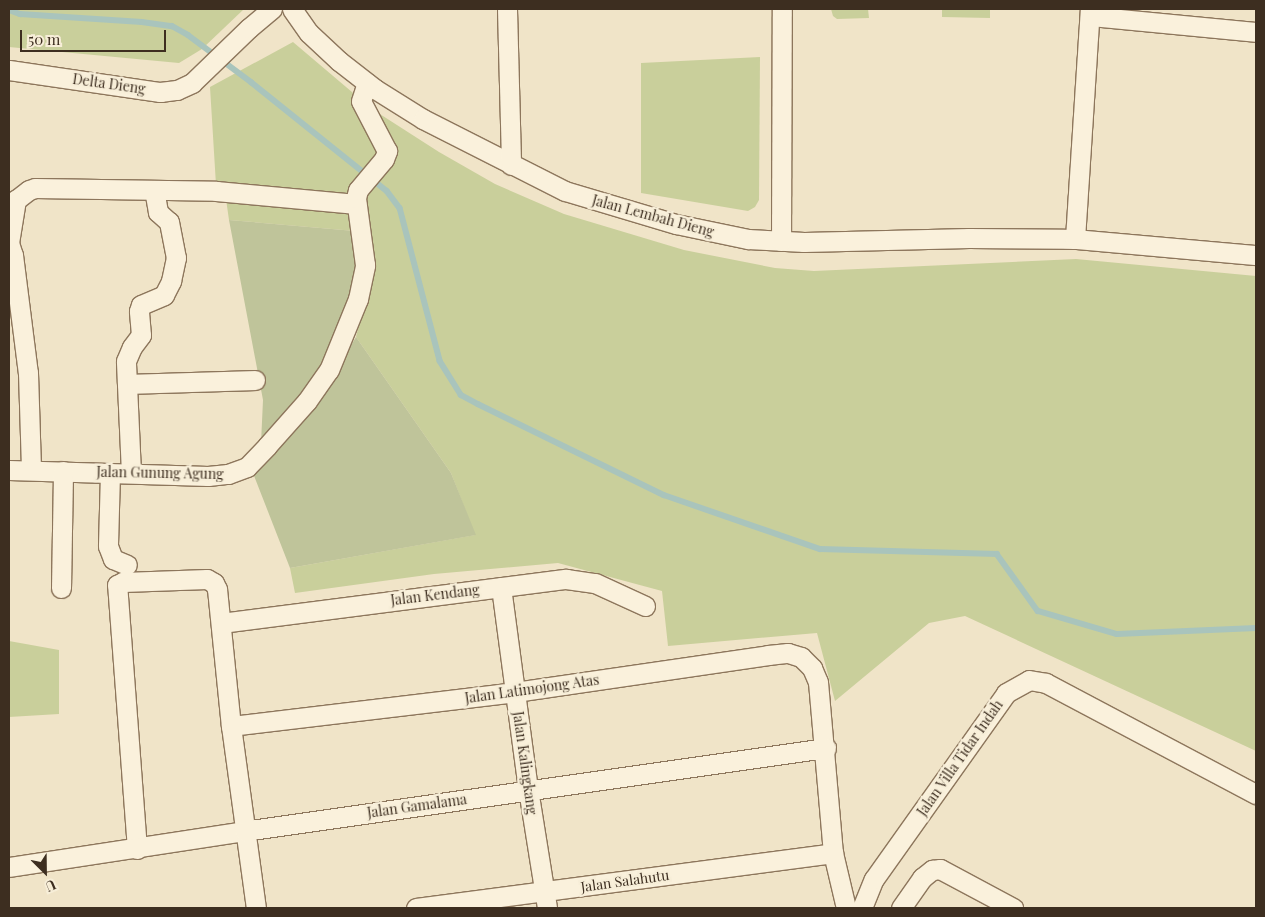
<!DOCTYPE html>
<style>
body{margin:0}
#map{position:relative;width:1265px;height:917px;overflow:hidden;background:#f0e4c8;font-family:"Playfair Display",serif}
div>[style]{position:absolute}
.green>*{inset:0;background:#c9cf9b}
.cemetery>*{inset:0;background:#bfc49a}
.stream>*{height:5.5px;margin:-2.75px;padding:0 2.75px;transform-origin:2.75px;border-radius:2.75px;background:#a9c4bc}
.roads{filter:drop-shadow(1px 0 #8d765c) drop-shadow(-1px 0 #8d765c) drop-shadow(0 1px #8d765c) drop-shadow(0 -1px #8d765c)}
.street>*{height:19px;margin:-9.5px;padding:0 9.5px;transform-origin:9.5px;border-radius:9.5px;background:#faf1dc}
span{translate:-50% -50%;white-space:nowrap;text-align:center;line-height:1.15;-webkit-text-stroke:4.5px #f7eed8;paint-order:stroke}
.street-label{font-size:14px;color:#3d2e20}
.frame{position:absolute;inset:0;border:10px solid #3d2e20;pointer-events:none}
.north{position:absolute;left:20px;top:847px;width:50px;height:50px;-webkit-text-stroke:4px #f7eed8;paint-order:stroke;rotate:157deg;font-size:14px;font-weight:700;line-height:20px;text-align:center;color:#3d2e20}
.north::after{content:'';display:block;margin:auto;width:18px;height:22px;background:#3d2e20;clip-path:polygon(50% 0,100% 100%,50% 72%,0 100%)}
.scale{position:absolute;left:20px;top:30px;width:146px;height:22px;box-sizing:border-box;border:2px solid #3d2e20;border-top:0;padding-left:6px;font-size:15px;line-height:18px;white-space:nowrap;color:#3d2e20;-webkit-text-stroke:4px #f7eed8;paint-order:stroke}
</style>
<div id="map">
<div class="green">
<div style="clip-path:polygon(9px 9px,244px 9px,202px 49px,179px 63px,9px 47px)"></div>
<div style="clip-path:polygon(831px 9px,868px 9px,869px 18px,837px 19px,833px 16px)"></div>
<div style="clip-path:polygon(942px 9px,990px 9px,990px 18px,942px 17px)"></div>
<div style="clip-path:polygon(293px 42px,372px 109px,439px 152px,495px 184px,564px 214px,684px 250px,775px 268px,814px 271px,1076px 259px,1256px 276px,1256px 751px,965px 616px,929px 623px,835px 701px,817px 633px,668px 646px,662px 591px,558px 563px,434px 574px,295px 593px,290px 568px,475px 535px,451px 473px,356px 337px,369px 283px,371px 237px,355px 231px,229px 220px,224px 185px,216px 185px,210px 87px)"></div>
<div style="clip-path:polygon(760px 57px,759px 200px,755px 207px,748px 211px,641px 193px,641px 63px)"></div>
<div style="clip-path:polygon(9px 641px,59px 650px,59px 714px,9px 717px)"></div>
</div>
<div class="cemetery">
<div style="clip-path:polygon(229px 220px,355px 231px,359px 269px,321px 372px,261px 443px,263px 400px)"></div>
<div style="clip-path:polygon(356px 337px,451px 473px,476px 535px,290px 568px,251px 468px,282px 445px,312px 410px)"></div>
</div>
<div class="stream">
<div style="left:9px;top:10px;width:12px;rotate:20deg"></div>
<div style="left:20px;top:14px;width:122px;rotate:3.8deg"></div>
<div style="left:142px;top:22px;width:30px;rotate:8deg"></div>
<div style="left:172px;top:26px;width:18px;rotate:29deg"></div>
<div style="left:188px;top:35px;width:79px;rotate:36.7deg"></div>
<div style="left:251px;top:82px;width:174px;rotate:38.7deg"></div>
<div style="left:387px;top:191px;width:21px;rotate:53deg"></div>
<div style="left:400px;top:208px;width:158px;rotate:75.3deg"></div>
<div style="left:440px;top:361px;width:40px;rotate:58deg"></div>
<div style="left:461px;top:395px;width:19px;rotate:28deg"></div>
<div style="left:478px;top:404px;width:207px;rotate:26.1deg"></div>
<div style="left:664px;top:495px;width:165px;rotate:19.1deg"></div>
<div style="left:820px;top:549px;width:177px;rotate:1.6deg"></div>
<div style="left:997px;top:554px;width:70px;rotate:54.3deg"></div>
<div style="left:1038px;top:611px;width:82px;rotate:16.2deg"></div>
<div style="left:1117px;top:634px;width:139px;rotate:-2.5deg"></div>
</div>
<div class="roads">
<div class="street">
<div style="left:292px;top:9px;width:29px;rotate:55deg"></div>
<div style="left:309px;top:33px;width:41px;rotate:43deg"></div>
<div style="left:339px;top:61px;width:46px;rotate:37.9deg"></div>
<div style="left:375px;top:89px;width:57px;rotate:32deg"></div>
<div style="left:423px;top:119px;width:159px;rotate:26.9deg"></div>
<div style="left:565px;top:191px;width:116px;rotate:16.6deg"></div>
<div style="left:676px;top:224px;width:74px;rotate:11.8deg"></div>
<div style="left:748px;top:239px;width:56px;rotate:3.1deg"></div>
<div style="left:804px;top:242px;width:165px;rotate:-1.4deg"></div>
<div style="left:969px;top:238px;width:106px;rotate:0.5deg"></div>
<div style="left:1075px;top:239px;width:182px;rotate:5.1deg"></div>
<div style="left:507px;top:9px;width:156px;rotate:88.5deg"></div>
<div style="left:1090px;top:16px;width:167px;rotate:5.5deg"></div>
<div style="left:9px;top:70px;width:153px;rotate:8.3deg"></div>
<div style="left:160px;top:92px;width:17px;rotate:-7deg"></div>
<div style="left:177px;top:90px;width:17px;rotate:-25deg"></div>
<div style="left:192px;top:83px;width:79px;rotate:-44deg"></div>
<div style="left:249px;top:28px;width:30px;rotate:-40deg"></div>
<div style="left:1075px;top:239px;width:230px;rotate:-86.3deg"></div>
<div style="left:781px;top:241px;width:232px;rotate:-89.8deg"></div>
<div style="left:9px;top:243px;width:44px;rotate:-80.8deg"></div>
<div style="left:16px;top:200px;width:16px;rotate:-38deg"></div>
<div style="left:29px;top:190px;width:6px;rotate:-18deg"></div>
<div style="left:35px;top:188px;width:181px;rotate:0.9deg"></div>
<div style="left:216px;top:191px;width:141px;rotate:5.3deg"></div>
<div style="left:9px;top:243px;width:13px;rotate:72deg"></div>
<div style="left:13px;top:255px;width:119px;rotate:82.8deg"></div>
<div style="left:28px;top:373px;width:97px;rotate:88.2deg"></div>
<div style="left:127px;top:384px;width:128px;rotate:-1.8deg"></div>
<div style="left:9px;top:470px;width:199px;rotate:1.7deg"></div>
<div style="left:208px;top:476px;width:20px;rotate:-6deg"></div>
<div style="left:228px;top:474px;width:20px;rotate:-20deg"></div>
<div style="left:247px;top:467px;width:29px;rotate:-46deg"></div>
<div style="left:267px;top:446px;width:60px;rotate:-48.4deg"></div>
<div style="left:307px;top:401px;width:38px;rotate:-55deg"></div>
<div style="left:329px;top:370px;width:77px;rotate:-67.8deg"></div>
<div style="left:358px;top:299px;width:35px;rotate:-78deg"></div>
<div style="left:365px;top:265px;width:68px;rotate:-97.7deg"></div>
<div style="left:356px;top:198px;width:8px;rotate:-76deg"></div>
<div style="left:358px;top:190px;width:40px;rotate:-50deg"></div>
<div style="left:384px;top:159px;width:9px;rotate:-69deg"></div>
<div style="left:387px;top:151px;width:56px;rotate:-117.5deg"></div>
<div style="left:361px;top:101px;width:19px;rotate:-72deg"></div>
<div style="left:110px;top:473px;width:73px;rotate:91.6deg"></div>
<div style="left:108px;top:546px;width:14px;rotate:69deg"></div>
<div style="left:113px;top:559px;width:15px;rotate:23deg"></div>
<div style="left:131px;top:473px;width:112px;rotate:-92.6deg"></div>
<div style="left:126px;top:361px;width:15px;rotate:-67deg"></div>
<div style="left:132px;top:347px;width:15px;rotate:-53deg"></div>
<div style="left:141px;top:335px;width:24px;rotate:-95deg"></div>
<div style="left:139px;top:311px;width:6px;rotate:-72deg"></div>
<div style="left:141px;top:305px;width:25px;rotate:-23deg"></div>
<div style="left:164px;top:295px;width:16px;rotate:-63deg"></div>
<div style="left:171px;top:281px;width:24px;rotate:-78deg"></div>
<div style="left:176px;top:258px;width:37px;rotate:-101deg"></div>
<div style="left:169px;top:222px;width:15px;rotate:-138deg"></div>
<div style="left:158px;top:212px;width:22px;rotate:-100deg"></div>
<div style="left:501px;top:587px;width:204px;rotate:82.4deg"></div>
<div style="left:528px;top:789px;width:121px;rotate:80.9deg"></div>
<div style="left:61px;top:588px;width:117px;rotate:-89deg"></div>
<div style="left:221px;top:623px;width:348px;rotate:-7.3deg"></div>
<div style="left:566px;top:579px;width:29px;rotate:8deg"></div>
<div style="left:595px;top:583px;width:55px;rotate:24.7deg"></div>
<div style="left:231px;top:726px;width:286px;rotate:-6.8deg"></div>
<div style="left:515px;top:692px;width:256px;rotate:-8.3deg"></div>
<div style="left:768px;top:655px;width:20px;rotate:-6deg"></div>
<div style="left:788px;top:653px;width:14px;rotate:17deg"></div>
<div style="left:801px;top:657px;width:16px;rotate:45deg"></div>
<div style="left:812px;top:668px;width:15px;rotate:67deg"></div>
<div style="left:818px;top:682px;width:172px;rotate:85deg"></div>
<div style="left:833px;top:853px;width:57px;rotate:76.7deg"></div>
<div style="left:137px;top:849px;width:265px;rotate:-94.3deg"></div>
<div style="left:117px;top:585px;width:7px;rotate:-27deg"></div>
<div style="left:123px;top:582px;width:84px;rotate:-2deg"></div>
<div style="left:207px;top:579px;width:8px;rotate:30deg"></div>
<div style="left:214px;top:583px;width:7px;rotate:63deg"></div>
<div style="left:217px;top:589px;width:138px;rotate:84.2deg"></div>
<div style="left:231px;top:726px;width:184px;rotate:82.2deg"></div>
<div style="left:9px;top:867px;width:238px;rotate:-8.7deg"></div>
<div style="left:244px;top:831px;width:588px;rotate:-8.12deg"></div>
<div style="left:416px;top:908px;width:421px;rotate:-7.5deg"></div>
<div style="left:862px;top:908px;width:31px;rotate:-68deg"></div>
<div style="left:874px;top:879px;width:228px;rotate:-54.6deg"></div>
<div style="left:1006px;top:693px;width:26px;rotate:-29deg"></div>
<div style="left:1029px;top:680px;width:17px;rotate:10deg"></div>
<div style="left:1046px;top:683px;width:238px;rotate:27.9deg"></div>
<div style="left:901px;top:908px;width:37px;rotate:-55deg"></div>
<div style="left:922px;top:878px;width:13px;rotate:-39deg"></div>
<div style="left:932px;top:870px;width:8px;rotate:-7deg"></div>
<div style="left:940px;top:869px;width:83px;rotate:28.1deg"></div>
</div>
</div>
<div class="street-label">
<span style="left:109px;top:84px;rotate:8deg">Delta Dieng</span>
<span style="left:653px;top:216px;rotate:15deg">Jalan Lembah Dieng</span>
<span style="left:160px;top:473px;rotate:1deg">Jalan Gunung Agung</span>
<span style="left:435px;top:595px;rotate:-7deg">Jalan Kendang</span>
<span style="left:532px;top:689px;rotate:-8deg">Jalan Latimojong Atas</span>
<span style="left:960px;top:758px;rotate:-55deg">Jalan Villa Tidar Indah</span>
<span style="left:525px;top:763px;rotate:82deg">Jalan Kalingkang</span>
<span style="left:417px;top:806px;rotate:-8deg">Jalan Gamalama</span>
<span style="left:625px;top:881px;rotate:-8deg">Jalan Salahutu</span>
</div>
<div class="frame"></div>
<div class="north">U</div>
<div class="scale">50 m</div>
</div>
